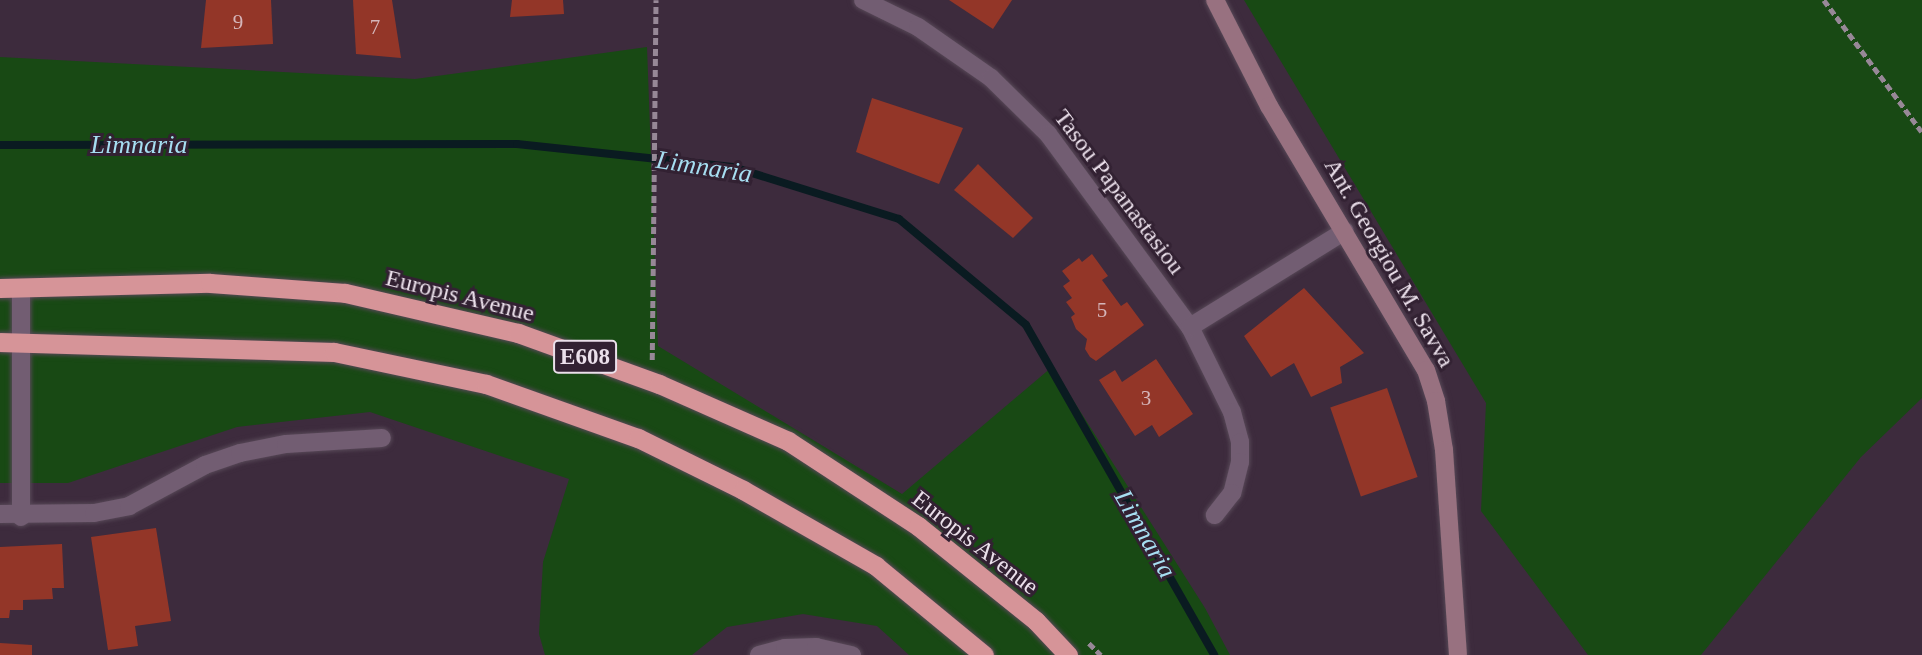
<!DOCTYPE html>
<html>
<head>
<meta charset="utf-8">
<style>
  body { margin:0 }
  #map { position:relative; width:1922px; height:655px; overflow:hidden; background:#3d2b3d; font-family:"Times New Roman",serif }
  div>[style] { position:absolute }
  .green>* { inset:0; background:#184914 }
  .stream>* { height:8px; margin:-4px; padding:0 4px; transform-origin:4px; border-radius:4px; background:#0a1b21 }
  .building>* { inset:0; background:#933628; transform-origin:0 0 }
  .path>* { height:4.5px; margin-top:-2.25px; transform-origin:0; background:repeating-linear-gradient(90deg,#978897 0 7px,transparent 0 10.5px) }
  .roads { filter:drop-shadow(0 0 2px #574857) drop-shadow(0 0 2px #574857) }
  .minor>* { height:18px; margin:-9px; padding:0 9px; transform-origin:9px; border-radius:9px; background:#725d72 }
  .secondary>* { height:18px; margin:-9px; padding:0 9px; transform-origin:9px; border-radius:9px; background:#987180 }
  .trunk>* { height:19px; margin:-9.5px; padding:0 9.5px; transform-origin:9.5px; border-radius:9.5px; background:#d69498 }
  span { translate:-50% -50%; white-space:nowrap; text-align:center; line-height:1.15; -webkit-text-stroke:6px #322132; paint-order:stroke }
  .number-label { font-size:21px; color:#d5b6ba }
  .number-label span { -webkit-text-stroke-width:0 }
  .shield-label span { padding:2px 5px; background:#322132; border:2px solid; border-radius:5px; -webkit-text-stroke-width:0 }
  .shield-label { font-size:23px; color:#ebe0eb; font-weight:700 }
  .street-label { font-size:24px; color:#ebe0eb }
  .water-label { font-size:26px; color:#a6def1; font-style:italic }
</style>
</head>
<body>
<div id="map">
  <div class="green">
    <i style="clip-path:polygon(1244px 0,1922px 0,1922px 398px,1861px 457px,1701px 655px,1588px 655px,1481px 511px,1486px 403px)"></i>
    <i style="clip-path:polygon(647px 47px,658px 346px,902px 494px,1052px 367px,1205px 608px,1230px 655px,909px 655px,877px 626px,803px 614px,727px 627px,692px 655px,545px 655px,539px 634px,543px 562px,569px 479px,370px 412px,237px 427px,68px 483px,0 483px,0 57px,415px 79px)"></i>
  </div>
  <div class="stream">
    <i style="left:0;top:145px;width:517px;rotate:-0.11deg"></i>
    <i style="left:517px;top:144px;width:217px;rotate:6.1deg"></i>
    <i style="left:733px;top:167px;width:174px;rotate:17.4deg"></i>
    <i style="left:899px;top:219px;width:165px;rotate:39.8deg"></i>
    <i style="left:1026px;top:325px;width:380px;rotate:60.3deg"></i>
  </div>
  <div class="building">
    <i style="clip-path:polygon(206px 0,271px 0,273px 44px,201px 48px)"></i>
    <i style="clip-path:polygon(353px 0,392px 0,401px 58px,356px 54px)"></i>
    <i style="clip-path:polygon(512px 0,563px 0,564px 14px,510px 17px)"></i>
    <i style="clip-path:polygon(949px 0,1012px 0,993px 29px)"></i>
    <i style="clip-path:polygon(872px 98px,963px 128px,939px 184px,856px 152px)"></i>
    <i style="clip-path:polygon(978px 164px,1033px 218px,1013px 238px,954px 190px)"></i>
    <i style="clip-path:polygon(1092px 254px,1108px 276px,1102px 280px,1121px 306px,1127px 302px,1144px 325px,1096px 361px,1090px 357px,1085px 349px,1087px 339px,1076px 329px,1071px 317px,1075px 314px,1066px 302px,1072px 298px,1063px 286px,1070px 281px,1062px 271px,1079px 258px,1082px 262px)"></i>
    <i style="clip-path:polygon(1304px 288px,1364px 353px,1340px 367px,1342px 383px,1311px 397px,1294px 363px,1271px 377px,1244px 336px)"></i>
    <i style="clip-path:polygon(1156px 359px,1193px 414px,1159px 437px,1152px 425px,1135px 436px,1099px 380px,1115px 370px,1122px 382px)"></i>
    <i style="left:1387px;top:388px;width:94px;height:60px;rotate:71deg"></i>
    <i style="clip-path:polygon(156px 528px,171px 621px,135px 626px,138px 646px,108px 650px,91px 537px)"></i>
    <i style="clip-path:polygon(62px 544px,64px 588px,52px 588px,53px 599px,23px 600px,23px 610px,10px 610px,9px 618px,0 618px,0 547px)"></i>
    <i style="clip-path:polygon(0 643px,32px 645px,32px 655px,0 655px)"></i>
  </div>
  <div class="path">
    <i style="left:1824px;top:0;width:164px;rotate:53.4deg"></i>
    <i style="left:652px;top:360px;width:360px;rotate:-89.4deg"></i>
    <i style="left:1089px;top:643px;width:17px;rotate:45deg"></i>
  </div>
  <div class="roads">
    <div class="minor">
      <i style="left:863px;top:0;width:61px;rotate:26.1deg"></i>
      <i style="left:918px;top:27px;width:89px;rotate:34.9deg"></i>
      <i style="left:991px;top:78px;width:80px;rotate:44.5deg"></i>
      <i style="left:1048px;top:134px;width:240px;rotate:53.7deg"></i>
      <i style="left:1190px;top:327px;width:95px;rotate:63.7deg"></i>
      <i style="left:1232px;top:412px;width:31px;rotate:75deg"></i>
      <i style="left:1240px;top:442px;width:20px;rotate:90deg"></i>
      <i style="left:1240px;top:462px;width:32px;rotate:104deg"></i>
      <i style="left:1232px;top:493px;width:28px;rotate:128deg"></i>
      <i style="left:1190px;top:327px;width:182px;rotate:-31.8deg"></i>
      <i style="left:0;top:514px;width:94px;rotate:-0.6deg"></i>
      <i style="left:94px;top:513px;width:36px;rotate:-11deg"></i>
      <i style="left:129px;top:506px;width:86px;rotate:-28.3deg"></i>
      <i style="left:205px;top:465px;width:37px;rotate:-19deg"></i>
      <i style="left:240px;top:453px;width:47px;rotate:-11.1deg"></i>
      <i style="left:286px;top:444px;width:96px;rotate:-3.6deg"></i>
      <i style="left:21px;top:517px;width:229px;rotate:-90deg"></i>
      <i style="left:759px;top:655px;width:27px;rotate:-15deg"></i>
      <i style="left:785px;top:648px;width:31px;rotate:-2deg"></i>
      <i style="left:816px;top:647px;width:37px;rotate:13deg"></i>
    </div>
    <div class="secondary">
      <i style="left:1215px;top:0;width:119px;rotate:63deg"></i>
      <i style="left:1269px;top:106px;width:307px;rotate:59.3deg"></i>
      <i style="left:1426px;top:370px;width:33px;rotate:72deg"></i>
      <i style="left:1436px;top:401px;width:50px;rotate:80.7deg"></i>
      <i style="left:1444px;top:450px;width:205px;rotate:86.1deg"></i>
    </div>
    <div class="trunk">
      <i style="left:0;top:288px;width:210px;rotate:-1.4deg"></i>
      <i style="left:210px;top:283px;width:135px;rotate:4.2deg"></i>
      <i style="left:345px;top:293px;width:178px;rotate:13deg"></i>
      <i style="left:518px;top:333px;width:150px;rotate:19.9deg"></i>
      <i style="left:659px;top:384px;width:141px;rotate:23.8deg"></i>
      <i style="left:788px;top:441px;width:155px;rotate:33.2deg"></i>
      <i style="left:918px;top:526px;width:151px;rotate:38.8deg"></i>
      <i style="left:1036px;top:621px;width:47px;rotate:46.7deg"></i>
      <i style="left:0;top:342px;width:334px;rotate:1.7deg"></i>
      <i style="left:334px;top:352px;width:155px;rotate:11.9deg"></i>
      <i style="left:486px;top:384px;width:161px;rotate:19.6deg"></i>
      <i style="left:638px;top:438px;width:117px;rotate:26.3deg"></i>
      <i style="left:743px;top:490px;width:153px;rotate:29.7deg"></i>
      <i style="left:876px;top:566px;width:140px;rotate:39.5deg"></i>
    </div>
  </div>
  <div class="number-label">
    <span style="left:238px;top:22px">9</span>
    <span style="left:375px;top:27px">7</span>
    <span style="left:1102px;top:310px">5</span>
    <span style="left:1146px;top:398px">3</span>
  </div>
  <div class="shield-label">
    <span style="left:585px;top:357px">E608</span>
  </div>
  <div class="street-label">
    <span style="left:1119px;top:192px;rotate:53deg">Tasou Papanastasiou</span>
    <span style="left:1389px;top:263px;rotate:60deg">Ant. Georgiou M. Savva</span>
    <span style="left:460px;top:296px;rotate:14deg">Europis Avenue</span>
    <span style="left:975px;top:543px;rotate:38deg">Europis Avenue</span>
  </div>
  <div class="water-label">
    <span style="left:139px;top:145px">Limnaria</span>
    <span style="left:704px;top:167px;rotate:9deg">Limnaria</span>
    <span style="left:1145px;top:534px;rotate:60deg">Limnaria</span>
  </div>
</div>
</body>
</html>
